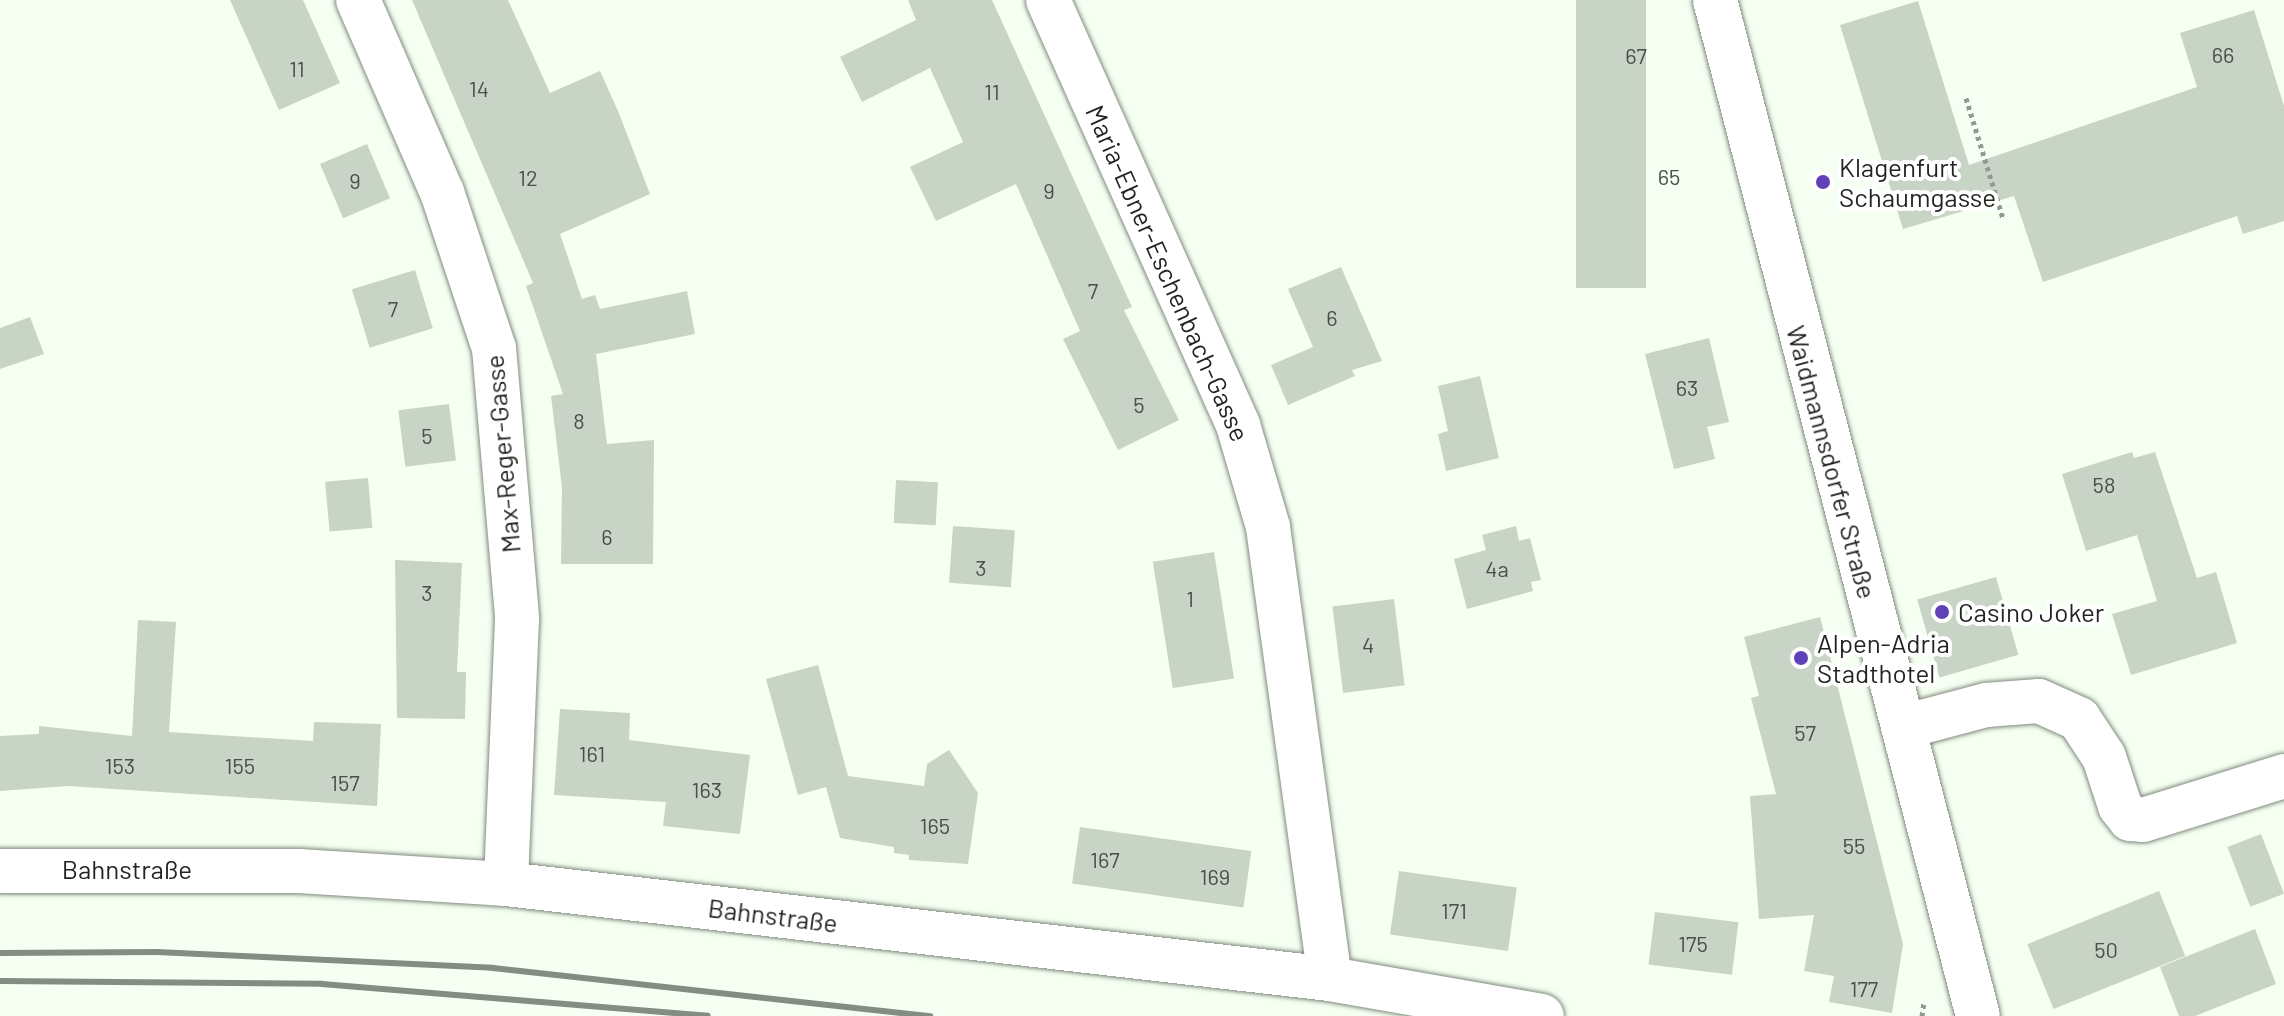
<!DOCTYPE html>
<html>
<head>
<meta charset="utf-8">
<style>
  body { margin:0 }
  #map { position:relative; width:2284px; height:1016px; overflow:hidden; background:#f5fff2; font-family:Barlow,sans-serif }
  div>[style] { position:absolute }
  .building>* { inset:0; background:#c8d4c5; transform-origin:0 0 }
  .path>* { height:5px; margin-top:-2.5px; transform-origin:0; background:repeating-linear-gradient(90deg,#929a90 0 4px,transparent 0 8px) }
  .roads { filter:drop-shadow(0 0 2px #808c7e) drop-shadow(0 0 2px #808c7e) }
  .minor>* { height:44px; margin:-22px; padding:0 22px; transform-origin:22px; border-radius:22px; background:#fff }
  .tertiary>* { height:44px; margin:-22px; padding:0 22px; transform-origin:22px; border-radius:22px; background:#fff }
  .rail>* { height:6px; margin:-3px; padding:0 3px; transform-origin:3px; border-radius:3px; background:#858c83 }
  .dots>* { width:22px; height:22px; translate:-50% -50%; box-sizing:border-box; border:4px solid #fff; border-radius:50% }
  span { translate:-50% -50%; white-space:nowrap; text-align:center; line-height:1.15; -webkit-text-stroke:8px #fff; paint-order:stroke }
  .number-label { font-size:22px; color:#495048 }
  .number-label span { -webkit-text-stroke-width:0 }
  .poi-label { font-size:26px; color:#1f241e }
  .left { translate:0 -50%; text-align:left }
  .street-label { font-size:26px; color:#1f241e }
</style>
</head>
<body>
<div id="map">
  <div class="building">
    <i style="clip-path:polygon(230px 0,303px 0,340px 83px,279px 110px)"></i>
    <i style="clip-path:polygon(412px 0,508px 0,550px 93px,600px 71px,618px 111px,650px 194px,560px 234px,582px 299px,595px 295px,600px 309px,687px 291px,695px 334px,596px 354px,607px 444px,654px 440px,653px 564px,561px 564px,562px 488px,551px 396px,563px 394px,526px 286px,533px 283px)"></i>
    <i style="clip-path:polygon(908px 0,992px 0,1132px 307px,1124px 310px,1179px 420px,1118px 450px,1063px 339px,1080px 331px,1016px 184px,936px 221px,910px 167px,963px 142px,930px 68px,862px 102px,840px 57px,916px 20px)"></i>
    <i style="left:1576px;top:0;width:70px;height:288px"></i>
    <i style="clip-path:polygon(1918px 1px,1969px 165px,2197px 87px,2180px 33px,2254px 10px,2284px 106px,2284px 221px,2243px 234px,2237px 216px,2043px 282px,2014px 196px,1903px 229px,1840px 25px)"></i>
    <i style="left:367px;top:144px;width:59px;height:51px;rotate:67deg"></i>
    <i style="clip-path:polygon(1341px 267px,1382px 361px,1352px 370px,1355px 376px,1288px 405px,1271px 365px,1313px 347px,1288px 289px)"></i>
    <i style="left:415px;top:270px;width:61px;height:66px;rotate:73deg"></i>
    <i style="clip-path:polygon(30px 317px,44px 354px,0 369px,0 328px)"></i>
    <i style="clip-path:polygon(1709px 338px,1729px 422px,1707px 427px,1715px 459px,1674px 469px,1645px 354px)"></i>
    <i style="clip-path:polygon(1480px 376px,1499px 458px,1446px 471px,1438px 434px,1448px 431px,1438px 386px)"></i>
    <i style="left:449px;top:404px;width:57px;height:51px;rotate:83deg"></i>
    <i style="clip-path:polygon(2132px 452px,2134px 458px,2155px 452px,2197px 578px,2216px 572px,2237px 643px,2131px 675px,2112px 614px,2157px 601px,2137px 535px,2086px 551px,2062px 474px)"></i>
    <i style="left:368px;top:478px;width:50px;height:43px;rotate:85deg"></i>
    <i style="left:896px;top:480px;width:42px;height:43px;rotate:3deg"></i>
    <i style="left:953px;top:526px;width:62px;height:57px;rotate:4deg"></i>
    <i style="clip-path:polygon(1516px 526px,1519px 541px,1530px 538px,1541px 580px,1531px 582px,1533px 591px,1467px 609px,1454px 559px,1486px 550px,1482px 535px)"></i>
    <i style="left:1214px;top:552px;width:128px;height:62px;rotate:81deg"></i>
    <i style="clip-path:polygon(395px 560px,462px 563px,457px 672px,466px 672px,465px 719px,397px 718px)"></i>
    <i style="left:1996px;top:577px;width:81px;height:82px;rotate:74deg"></i>
    <i style="left:1394px;top:599px;width:87px;height:62px;rotate:83deg"></i>
    <i style="clip-path:polygon(1820px 617px,1903px 944px,1892px 1013px,1829px 1002px,1834px 976px,1804px 971px,1814px 915px,1759px 919px,1750px 796px,1776px 794px,1751px 698px,1759px 696px,1744px 637px)"></i>
    <i style="clip-path:polygon(138px 620px,176px 622px,169px 732px,313px 741px,314px 722px,381px 724px,377px 806px,68px 786px,0 791px,0 736px,39px 734px,39px 726px,132px 736px)"></i>
    <i style="clip-path:polygon(818px 665px,848px 776px,924px 786px,927px 764px,949px 750px,978px 793px,968px 864px,909px 860px,909px 855px,894px 853px,894px 847px,840px 838px,826px 787px,798px 795px,766px 679px)"></i>
    <i style="clip-path:polygon(560px 709px,630px 713px,629px 740px,750px 755px,740px 834px,663px 826px,666px 802px,554px 795px)"></i>
    <i style="left:1080px;top:827px;width:173px;height:57px;rotate:8deg"></i>
    <i style="left:2261px;top:834px;width:64px;height:36px;rotate:69deg"></i>
    <i style="left:1399px;top:871px;width:119px;height:64px;rotate:8deg"></i>
    <i style="left:2159px;top:891px;width:70px;height:142px;rotate:68deg"></i>
    <i style="left:1655px;top:912px;width:84px;height:53px;rotate:7deg"></i>
    <i style="clip-path:polygon(2255px 929px,2276px 984px,2195px 1016px,2179px 1016px,2160px 967px)"></i>
  </div>
  <div class="path">
    <i style="left:1966px;top:98px;width:126px;rotate:72.9deg"></i>
    <i style="left:1922px;top:1016px;width:14px;rotate:-82deg"></i>
  </div>
  <div class="roads">
    <div class="minor">
      <i style="left:358px;top:0;width:210px;rotate:66.4deg"></i>
      <i style="left:442px;top:192px;width:164px;rotate:71.6deg"></i>
      <i style="left:494px;top:348px;width:272px;rotate:85.1deg"></i>
      <i style="left:517px;top:619px;width:265px;rotate:92.4deg"></i>
      <i style="left:1048px;top:0;width:466px;rotate:65.9deg"></i>
      <i style="left:1238px;top:425px;width:106px;rotate:73.6deg"></i>
      <i style="left:1268px;top:527px;width:456px;rotate:82.2deg"></i>
      <i style="left:1903px;top:727px;width:86px;rotate:-14.8deg"></i>
      <i style="left:1986px;top:705px;width:53px;rotate:-4.3deg"></i>
      <i style="left:2039px;top:701px;width:44px;rotate:24.2deg"></i>
      <i style="left:2079px;top:719px;width:45px;rotate:56.7deg"></i>
      <i style="left:2104px;top:757px;width:52px;rotate:71.9deg"></i>
      <i style="left:2120px;top:806px;width:16px;rotate:52deg"></i>
      <i style="left:2130px;top:819px;width:13px;rotate:4deg"></i>
      <i style="left:2143px;top:820px;width:148px;rotate:-17.3deg"></i>
      <i style="left:0;top:871px;width:299px"></i>
      <i style="left:299px;top:871px;width:207px;rotate:3.6deg"></i>
      <i style="left:506px;top:884px;width:829px;rotate:6.58deg"></i>
      <i style="left:1330px;top:979px;width:215px;rotate:9.9deg"></i>
    </div>
    <div class="tertiary">
      <i style="left:1715px;top:0;width:1049px;rotate:75.49deg"></i>
    </div>
  </div>
  <div class="rail">
    <i style="left:0;top:953px;width:157px;rotate:-0.4deg"></i>
    <i style="left:157px;top:952px;width:336px;rotate:2.7deg"></i>
    <i style="left:493px;top:968px;width:440px;rotate:6.3deg"></i>
    <i style="left:0;top:981px;width:322px;rotate:0.5deg"></i>
    <i style="left:322px;top:984px;width:387px;rotate:4.7deg"></i>
  </div>
  <div class="dots">
    <i style="left:1823px;top:182px;background:#5f41b9"></i>
    <i style="left:1942px;top:612px;background:#5f41b9"></i>
    <i style="left:1801px;top:658px;background:#5f41b9"></i>
  </div>
  <div class="number-label">
    <span style="left:2223px;top:55px">66</span>
    <span style="left:1636px;top:56px">67</span>
    <span style="left:297px;top:69px">11</span>
    <span style="left:479px;top:89px">14</span>
    <span style="left:992px;top:92px">11</span>
    <span style="left:1669px;top:177px">65</span>
    <span style="left:528px;top:178px">12</span>
    <span style="left:355px;top:181px">9</span>
    <span style="left:1049px;top:191px">9</span>
    <span style="left:1093px;top:291px">7</span>
    <span style="left:393px;top:309px">7</span>
    <span style="left:1332px;top:318px">6</span>
    <span style="left:1687px;top:388px">63</span>
    <span style="left:1139px;top:405px">5</span>
    <span style="left:579px;top:421px">8</span>
    <span style="left:427px;top:436px">5</span>
    <span style="left:2104px;top:485px">58</span>
    <span style="left:607px;top:537px">6</span>
    <span style="left:981px;top:568px">3</span>
    <span style="left:1497px;top:569px">4a</span>
    <span style="left:427px;top:593px">3</span>
    <span style="left:1190px;top:599px">1</span>
    <span style="left:1368px;top:645px">4</span>
    <span style="left:1805px;top:733px">57</span>
    <span style="left:592px;top:754px">161</span>
    <span style="left:120px;top:766px">153</span>
    <span style="left:240px;top:766px">155</span>
    <span style="left:345px;top:783px">157</span>
    <span style="left:707px;top:790px">163</span>
    <span style="left:935px;top:826px">165</span>
    <span style="left:1854px;top:846px">55</span>
    <span style="left:1105px;top:860px">167</span>
    <span style="left:1215px;top:877px">169</span>
    <span style="left:1454px;top:911px">171</span>
    <span style="left:1693px;top:944px">175</span>
    <span style="left:2106px;top:950px">50</span>
    <span style="left:1864px;top:989px">177</span>
  </div>
  <div class="poi-label">
    <span class="left" style="left:1839px;top:182px">Klagenfurt<br>Schaumgasse</span>
    <span class="left" style="left:1958px;top:612px">Casino Joker</span>
    <span class="left" style="left:1817px;top:658px">Alpen-Adria<br>Stadthotel</span>
  </div>
  <div class="street-label">
    <span style="left:1168px;top:273px;rotate:66deg">Maria-Ebner-Eschenbach-Gasse</span>
    <span style="left:502px;top:454px;rotate:-95deg">Max-Reger-Gasse</span>
    <span style="left:1832px;top:462px;rotate:75deg">Waidmannsdorfer Straße</span>
    <span style="left:127px;top:869px">Bahnstraße</span>
    <span style="left:773px;top:915px;rotate:7deg">Bahnstraße</span>
  </div>
</div>
</body>
</html>
